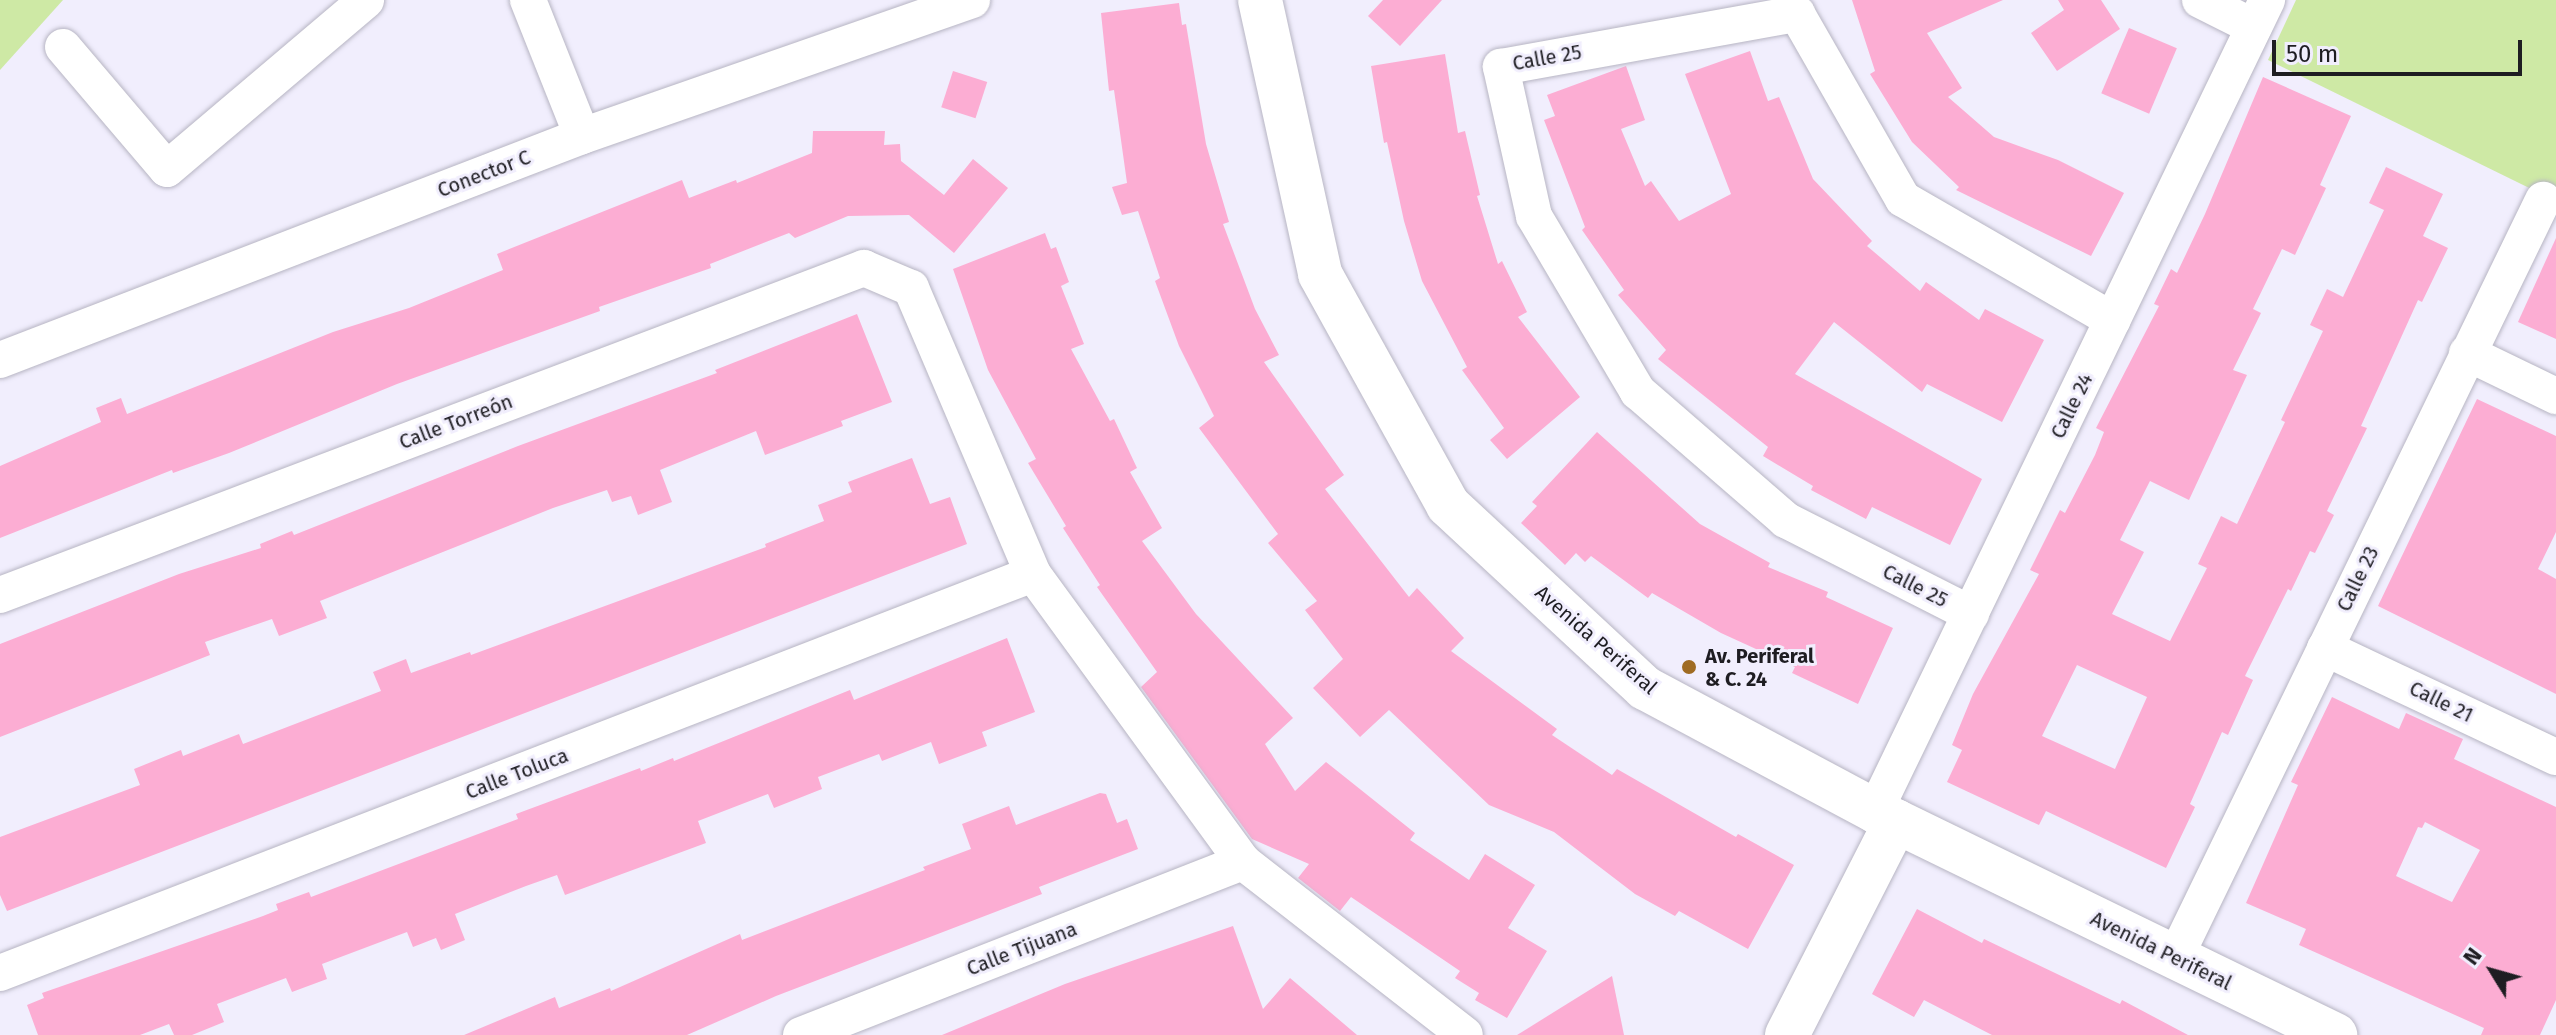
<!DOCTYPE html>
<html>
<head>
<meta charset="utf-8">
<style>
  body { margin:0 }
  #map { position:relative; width:2556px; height:1035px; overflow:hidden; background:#f1eefd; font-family:"Fira Sans",sans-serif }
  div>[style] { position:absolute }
  .green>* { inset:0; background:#cee9a5 }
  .building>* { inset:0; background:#fcadd3; transform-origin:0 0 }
  .roads { filter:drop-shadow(0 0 2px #b7b5c3) drop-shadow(0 0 2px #b7b5c3) }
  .street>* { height:36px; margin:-18px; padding:0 18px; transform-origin:18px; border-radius:18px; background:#fff }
  .secondary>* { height:44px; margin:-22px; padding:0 22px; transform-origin:22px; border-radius:22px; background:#fff }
  .dots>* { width:22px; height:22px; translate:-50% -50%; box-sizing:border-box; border:4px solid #f1eefd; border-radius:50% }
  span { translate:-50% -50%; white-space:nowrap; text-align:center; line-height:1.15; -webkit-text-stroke:6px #f1eefd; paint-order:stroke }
  .street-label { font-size:20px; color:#1e1d22 }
  .poi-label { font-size:20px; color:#1e1d22; font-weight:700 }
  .left { translate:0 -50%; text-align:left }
  .north { position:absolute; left:2452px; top:931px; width:80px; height:80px; -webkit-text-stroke:6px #f1eefd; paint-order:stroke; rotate:307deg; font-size:22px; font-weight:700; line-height:32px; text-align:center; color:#1e1d22 }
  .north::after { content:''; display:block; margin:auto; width:28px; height:36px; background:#1e1d22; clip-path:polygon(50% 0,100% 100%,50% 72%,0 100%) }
  .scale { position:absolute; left:2272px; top:40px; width:250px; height:36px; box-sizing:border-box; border:4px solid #1e1d22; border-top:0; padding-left:10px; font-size:24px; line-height:28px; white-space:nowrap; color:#1e1d22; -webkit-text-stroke:6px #f1eefd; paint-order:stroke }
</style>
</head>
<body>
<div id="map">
  <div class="green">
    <i style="clip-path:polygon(0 0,63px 0,0 70px)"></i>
    <i style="clip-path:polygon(2296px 0,2556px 0,2556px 201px,2268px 60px)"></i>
  </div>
  <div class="building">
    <i style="clip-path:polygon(1383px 0,1442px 0,1400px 46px,1368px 16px)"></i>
    <i style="clip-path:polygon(1852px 0,2003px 0,1927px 33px,1962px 88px,1948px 97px,1994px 137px,2058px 160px,2124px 193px,2091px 256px,1956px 190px,1959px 187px,1912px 142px,1870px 74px,1875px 71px)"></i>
    <i style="clip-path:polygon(2058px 0,2101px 0,2120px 29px,2057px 71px,2031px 33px,2064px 10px)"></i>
    <i style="clip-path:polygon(1179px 3px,1182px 25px,1186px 24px,1206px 144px,1229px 222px,1223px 224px,1255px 309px,1279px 355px,1264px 362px,1344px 475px,1325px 489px,1409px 597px,1417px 588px,1464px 638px,1451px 651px,1557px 729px,1552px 735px,1612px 775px,1617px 769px,1736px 837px,1738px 834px,1794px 865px,1748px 949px,1679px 911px,1675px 916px,1635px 894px,1554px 832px,1489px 805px,1389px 710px,1360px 737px,1313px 688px,1343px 659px,1305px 610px,1317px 601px,1268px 543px,1278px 534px,1199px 428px,1214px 416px,1179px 346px,1155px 281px,1160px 278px,1138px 211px,1122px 215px,1112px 187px,1127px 183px,1114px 90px,1109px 91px,1101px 13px)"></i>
    <i style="left:2129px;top:28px;width:52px;height:71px;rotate:23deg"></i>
    <i style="clip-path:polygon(1750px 51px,1768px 101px,1779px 97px,1813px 179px,1872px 241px,1867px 246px,1920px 291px,1926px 282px,1979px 320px,1985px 309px,2044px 340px,2002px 422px,1927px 384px,1922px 392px,1834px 322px,1795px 374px,1982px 479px,1950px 545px,1872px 507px,1866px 519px,1811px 490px,1813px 486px,1763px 456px,1768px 447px,1658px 359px,1666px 350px,1618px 295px,1624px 290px,1582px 230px,1585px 227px,1544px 120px,1555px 116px,1547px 95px,1626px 66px,1645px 120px,1621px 129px,1645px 186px,1651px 181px,1679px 221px,1731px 194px,1685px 74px)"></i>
    <i style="clip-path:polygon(1445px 54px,1458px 133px,1465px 131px,1480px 195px,1477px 196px,1498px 264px,1502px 261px,1527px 312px,1518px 317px,1580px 397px,1507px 459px,1490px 440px,1504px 428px,1462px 370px,1467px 367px,1422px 281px,1404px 221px,1387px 142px,1384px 143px,1371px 66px)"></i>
    <i style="left:953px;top:71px;width:36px;height:38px;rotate:18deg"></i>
    <i style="clip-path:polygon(evenodd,2263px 77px,2351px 116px,2320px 185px,2326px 188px,2295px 255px,2282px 249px,2253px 309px,2261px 313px,2233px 370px,2247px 375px,2189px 500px,2150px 481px,2120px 540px,2144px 552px,2112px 614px,2170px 641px,2207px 568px,2198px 564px,2221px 516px,2237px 524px,2285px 422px,2281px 420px,2323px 331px,2310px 325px,2327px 289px,2343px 297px,2384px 210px,2369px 203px,2386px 167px,2443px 194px,2423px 236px,2448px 248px,2422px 302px,2418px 300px,2361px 426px,2367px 428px,2327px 511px,2334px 515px,2315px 553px,2310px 551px,2291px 591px,2288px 589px,2245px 676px,2253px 680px,2228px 735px,2222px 732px,2190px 804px,2195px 807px,2166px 868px,2046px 811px,2039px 825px,1947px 782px,1962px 750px,1952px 745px,1973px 694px,2039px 574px,2030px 570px,2060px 510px,2065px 513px,2095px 455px,2104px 432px,2096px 428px,2159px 306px,2154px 304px,2171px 269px,2177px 273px,2205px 214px,2263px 77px,2077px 665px,2147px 697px,2115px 769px,2042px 736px,2077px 665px)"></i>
    <i style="clip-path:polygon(813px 131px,885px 131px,884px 145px,900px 144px,901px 161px,944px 195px,973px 159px,1008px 188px,954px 253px,909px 215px,848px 216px,795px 238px,789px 233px,710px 264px,711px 268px,599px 307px,600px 311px,397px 384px,229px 453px,173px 473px,172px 470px,0 538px,0 466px,101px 422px,96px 408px,121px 398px,127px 414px,333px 332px,409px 308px,503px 270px,497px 254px,682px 180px,689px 198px,736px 180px,737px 183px,812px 153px)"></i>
    <i style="clip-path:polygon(1045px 233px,1051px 249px,1056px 247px,1069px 282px,1061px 286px,1084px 344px,1071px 349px,1110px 421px,1114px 419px,1137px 468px,1130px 472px,1162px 528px,1142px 541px,1196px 614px,1293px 718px,1265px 744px,1295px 791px,1326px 762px,1415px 833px,1410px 840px,1469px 880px,1485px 854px,1535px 885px,1508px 928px,1547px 951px,1507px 1018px,1475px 1000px,1479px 993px,1455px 978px,1460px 971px,1351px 897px,1340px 911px,1298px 878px,1309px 864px,1252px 839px,1141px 687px,1157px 672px,1097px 587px,1100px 585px,1063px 528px,1066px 526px,1028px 463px,1036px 459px,988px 370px,953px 269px)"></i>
    <i style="clip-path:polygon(2556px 238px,2556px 339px,2518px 322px)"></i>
    <i style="clip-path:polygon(857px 314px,892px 402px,841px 421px,843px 426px,765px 455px,756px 431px,660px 470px,672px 502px,638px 515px,631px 496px,612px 502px,607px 490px,553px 508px,320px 601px,327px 618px,279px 636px,272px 619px,205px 642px,210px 655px,0 737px,0 644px,179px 574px,261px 548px,260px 544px,292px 531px,294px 535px,518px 446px,717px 373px,715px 370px)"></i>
    <i style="clip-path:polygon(2477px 399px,2556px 436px,2556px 532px,2538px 569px,2556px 579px,2556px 694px,2378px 606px)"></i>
    <i style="clip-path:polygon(1597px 432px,1700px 524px,1770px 563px,1768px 567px,1828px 592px,1826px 597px,1893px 628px,1858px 704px,1792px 673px,1795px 667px,1721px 633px,1652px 593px,1648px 598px,1591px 556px,1585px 562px,1576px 553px,1565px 565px,1521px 523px,1537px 506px,1532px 502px)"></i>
    <i style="clip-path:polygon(912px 458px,930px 504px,950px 497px,967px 544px,7px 911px,0 895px,0 837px,140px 785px,134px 769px,181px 750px,183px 756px,239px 734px,243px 744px,381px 691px,373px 672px,406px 659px,411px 673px,470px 652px,471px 655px,766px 547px,765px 544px,824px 521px,818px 505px,852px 492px,848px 482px)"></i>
    <i style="clip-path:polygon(1007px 638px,1035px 712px,982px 732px,987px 746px,939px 764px,931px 742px,882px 761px,879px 754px,818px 777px,822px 789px,774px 808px,768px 794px,698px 821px,706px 843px,565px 895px,557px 875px,526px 886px,455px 914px,465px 940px,441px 950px,436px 938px,413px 947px,407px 932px,322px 964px,327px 979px,292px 992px,286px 978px,217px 1004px,224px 1022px,192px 1035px,174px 1035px,169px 1024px,140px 1035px,38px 1035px,27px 1005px,44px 998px,42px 993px,263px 916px,278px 910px,276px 904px,309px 892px,311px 897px,518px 819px,516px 814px,640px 768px,641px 771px,673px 758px,674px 761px,850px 690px,854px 700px)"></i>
    <i style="clip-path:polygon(evenodd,2332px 697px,2399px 729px,2406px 713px,2463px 739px,2454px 759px,2556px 807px,2556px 1000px,2540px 1035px,2481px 1035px,2484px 1028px,2299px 945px,2306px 929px,2246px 903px,2298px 785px,2291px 782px,2332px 697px,2425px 822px,2480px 850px,2452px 902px,2396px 876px,2418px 827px,2422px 828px,2425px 822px)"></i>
    <i style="clip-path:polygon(1100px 793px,1106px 794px,1117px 823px,1127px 819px,1138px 849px,1039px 887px,1042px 894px,776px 996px,687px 1035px,464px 1035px,555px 997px,559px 1008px,610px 988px,611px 991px,740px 934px,742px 940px,925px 870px,923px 867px,971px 849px,962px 824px,1009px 806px,1016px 825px)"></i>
    <i style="clip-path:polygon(1917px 909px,1982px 943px,1984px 939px,2120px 1004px,2122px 1000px,2188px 1035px,1992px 1035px,1924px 1000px,1914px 1017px,1872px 994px)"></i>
    <i style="clip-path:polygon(1233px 926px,1263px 1009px,1290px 978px,1357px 1035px,942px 1035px,1065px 984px)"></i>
    <i style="clip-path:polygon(1612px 976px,1624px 1035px,1517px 1035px)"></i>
  </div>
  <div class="roads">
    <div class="street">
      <i style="left:528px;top:0;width:146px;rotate:68.3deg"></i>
      <i style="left:2200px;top:0;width:60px;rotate:26.6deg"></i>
      <i style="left:63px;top:47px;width:160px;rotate:49.6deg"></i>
      <i style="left:167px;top:169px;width:261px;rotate:-40.3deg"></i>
      <i style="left:2467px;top:353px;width:99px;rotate:25.8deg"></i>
      <i style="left:0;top:360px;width:624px;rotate:-21.05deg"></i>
      <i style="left:582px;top:136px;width:413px;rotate:-19.2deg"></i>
      <i style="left:0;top:595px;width:924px;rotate:-20.73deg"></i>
      <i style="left:864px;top:268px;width:51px;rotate:23.1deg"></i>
      <i style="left:911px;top:288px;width:311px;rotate:66.9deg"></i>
      <i style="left:1033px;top:574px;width:356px;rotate:53.9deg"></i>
      <i style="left:1243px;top:862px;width:281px;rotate:37.9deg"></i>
      <i style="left:1971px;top:614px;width:208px;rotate:-153.1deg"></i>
      <i style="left:1786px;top:520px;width:196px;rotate:-139.1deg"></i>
      <i style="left:1638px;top:392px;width:204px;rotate:-120.6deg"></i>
      <i style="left:1534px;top:216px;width:153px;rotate:-102.5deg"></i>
      <i style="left:1501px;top:67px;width:301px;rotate:-10.2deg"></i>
      <i style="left:1797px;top:14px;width:213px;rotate:60.2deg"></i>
      <i style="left:1903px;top:199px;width:242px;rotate:30deg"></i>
      <i style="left:2325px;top:648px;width:255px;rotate:25.3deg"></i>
      <i style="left:1875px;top:811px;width:901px;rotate:-64.2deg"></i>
      <i style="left:2175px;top:958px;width:843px;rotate:-64.1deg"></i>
      <i style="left:0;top:973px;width:1107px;rotate:-21.12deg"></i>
      <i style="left:801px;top:1035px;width:475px;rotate:-21.4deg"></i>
    </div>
    <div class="secondary">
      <i style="left:1260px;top:0;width:280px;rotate:77.6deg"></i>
      <i style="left:1320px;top:274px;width:264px;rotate:61deg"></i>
      <i style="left:1448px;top:505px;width:269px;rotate:42.9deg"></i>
      <i style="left:1645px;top:688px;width:261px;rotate:28.1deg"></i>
      <i style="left:1875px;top:811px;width:512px;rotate:25.96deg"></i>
      <i style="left:1787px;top:1035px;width:240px;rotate:-63deg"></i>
    </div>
  </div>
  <div class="dots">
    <i style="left:1689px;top:667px;background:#9f6b23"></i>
  </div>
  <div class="street-label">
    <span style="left:1547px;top:58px;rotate:-10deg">Calle 25</span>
    <span style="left:484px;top:174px;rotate:-21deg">Conector C</span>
    <span style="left:2072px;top:406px;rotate:-64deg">Calle 24</span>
    <span style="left:456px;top:422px;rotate:-21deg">Calle Torreón</span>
    <span style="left:2358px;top:579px;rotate:-64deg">Calle 23</span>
    <span style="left:1915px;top:586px;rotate:27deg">Calle 25</span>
    <span style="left:1596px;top:640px;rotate:41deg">Avenida Periferal</span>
    <span style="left:2441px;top:702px;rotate:26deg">Calle 21</span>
    <span style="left:517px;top:774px;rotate:-21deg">Calle Toluca</span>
    <span style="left:1022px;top:949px;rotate:-21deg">Calle Tijuana</span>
    <span style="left:2161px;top:951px;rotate:26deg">Avenida Periferal</span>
  </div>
  <div class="poi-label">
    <span class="left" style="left:1705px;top:668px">Av. Periferal<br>&amp; C. 24</span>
  </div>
  <div class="north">N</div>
  <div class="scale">50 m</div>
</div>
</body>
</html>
